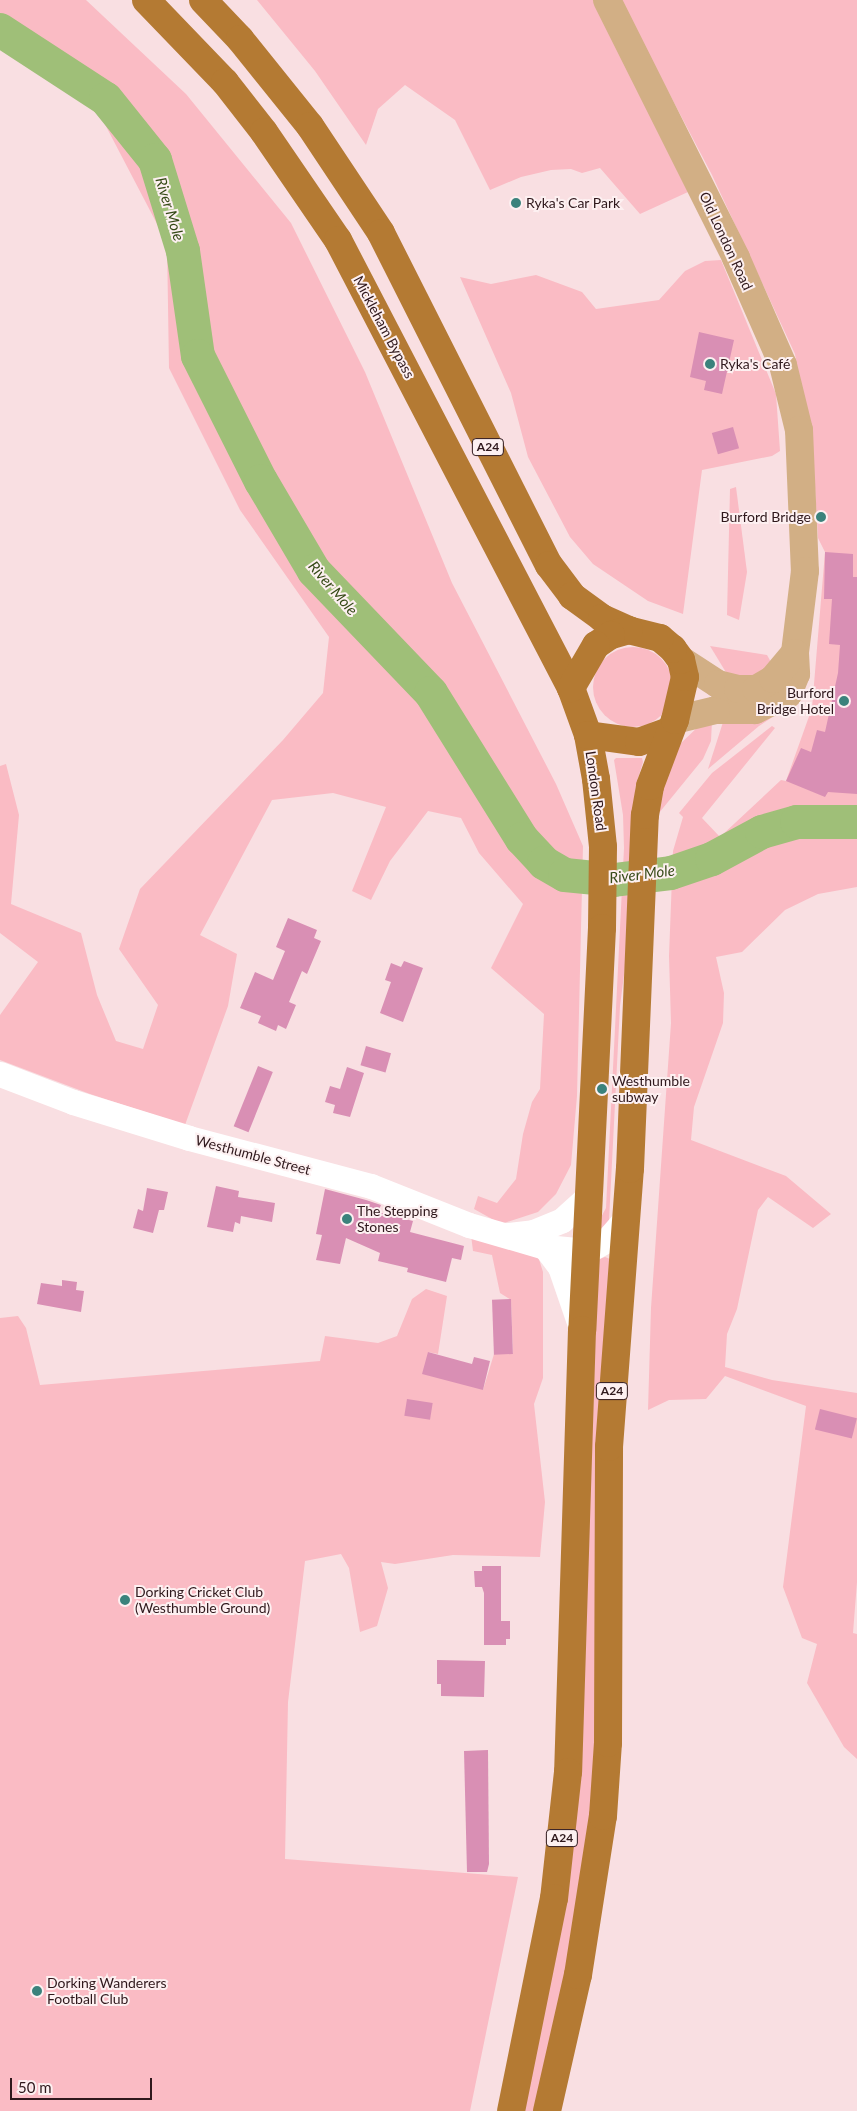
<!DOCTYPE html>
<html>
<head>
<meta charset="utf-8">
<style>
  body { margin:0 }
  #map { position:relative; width:857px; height:2111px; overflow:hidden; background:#f9dfe2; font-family:Lato,sans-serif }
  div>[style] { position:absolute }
  .green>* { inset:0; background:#fabbc4 }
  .round { border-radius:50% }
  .river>* { height:34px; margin:-17px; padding:0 17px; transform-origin:17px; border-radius:17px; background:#9fbf78 }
  .building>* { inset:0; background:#d98fb4; transform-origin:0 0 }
  .minor>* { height:25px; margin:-12.5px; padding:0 12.5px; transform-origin:12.5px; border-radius:12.5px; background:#fff }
  .major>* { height:28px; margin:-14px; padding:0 14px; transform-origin:14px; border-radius:14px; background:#d2af85 }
  .highway>* { height:28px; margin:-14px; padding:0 14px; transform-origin:14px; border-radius:14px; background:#b47a33 }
  .dots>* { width:14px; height:14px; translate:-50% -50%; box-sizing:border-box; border:2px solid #fdf0f1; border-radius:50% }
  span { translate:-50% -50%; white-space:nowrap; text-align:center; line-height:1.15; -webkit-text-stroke:4px #fdf0f1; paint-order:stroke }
  .shield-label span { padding:1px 4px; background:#fdf0f1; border:1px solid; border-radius:4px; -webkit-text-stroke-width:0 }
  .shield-label { font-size:12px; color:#2f181c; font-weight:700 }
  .poi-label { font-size:14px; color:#2f181c }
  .left { translate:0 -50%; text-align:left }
  .right { translate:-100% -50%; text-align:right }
  .street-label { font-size:14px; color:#2f181c }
  .water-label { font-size:15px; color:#354916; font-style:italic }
  .scale { position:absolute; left:10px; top:2078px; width:142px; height:22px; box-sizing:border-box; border:2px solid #2f181c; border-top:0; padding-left:6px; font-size:15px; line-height:18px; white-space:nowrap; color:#2f181c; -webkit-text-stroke:4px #fdf0f1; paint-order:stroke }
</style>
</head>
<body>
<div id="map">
  <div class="green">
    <i style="clip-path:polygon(0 0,86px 0,186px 94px,291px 223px,365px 372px,452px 583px,556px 784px,583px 846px,577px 1096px,571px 1165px,556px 1194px,538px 1212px,501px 1224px,474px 1209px,478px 1196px,497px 1203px,516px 1179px,523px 1134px,532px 1102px,540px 1089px,544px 1014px,491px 968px,523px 904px,479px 853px,461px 818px,428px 811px,390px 861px,371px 900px,352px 891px,386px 807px,333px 793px,272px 800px,200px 935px,237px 954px,228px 1006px,185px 1125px,90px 1094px,0 1060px,0 1015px,38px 962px,0 933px,0 766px,6px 764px,19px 815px,11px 904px,81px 933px,97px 995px,116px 1041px,143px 1049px,158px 1005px,119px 949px,140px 889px,283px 740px,323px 693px,329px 637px,240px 510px,169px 368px,167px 243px,98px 111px,0 47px)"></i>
    <i style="clip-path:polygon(257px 0,594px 0,688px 192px,640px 214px,600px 168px,582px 173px,571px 169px,551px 170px,521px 177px,490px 190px,455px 120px,405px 85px,378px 109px,366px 145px,315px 71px)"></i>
    <i style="clip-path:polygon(620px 0,857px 0,857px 887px,818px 894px,785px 910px,742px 952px,716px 957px,724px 993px,723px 1023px,694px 1107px,691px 1140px,786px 1176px,831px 1214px,813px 1228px,768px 1197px,758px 1210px,737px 1309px,727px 1334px,725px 1367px,772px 1380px,857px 1393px,857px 1582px,853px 1633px,857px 1634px,857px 1759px,844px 1747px,807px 1683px,817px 1644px,802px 1638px,783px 1587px,806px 1406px,725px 1376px,706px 1399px,669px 1400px,648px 1410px,651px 1308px,671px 1023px,669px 956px,673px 851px,683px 817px,679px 813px,712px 773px,772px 726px,775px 728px,702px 818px,720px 837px,781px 780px,786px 781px,812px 708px,825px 552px,818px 538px,814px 471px,795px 354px,712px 175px)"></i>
    <i style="clip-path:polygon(721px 260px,776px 394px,780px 451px,772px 456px,702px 470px,683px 614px,648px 601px,593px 564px,570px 537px,528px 457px,511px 393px,460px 277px,491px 284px,536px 275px,582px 292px,596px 309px,659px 300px,685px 271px,705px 261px)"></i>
    <i style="clip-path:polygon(736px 487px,747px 572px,739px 620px,727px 615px,730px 489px)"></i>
    <i style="clip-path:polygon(710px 646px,767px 655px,772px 664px,747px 681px,730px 679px)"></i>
    <i class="round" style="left:593px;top:647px;width:80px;height:80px"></i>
    <i style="clip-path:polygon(771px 718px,759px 726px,708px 769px,724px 719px)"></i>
    <i style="clip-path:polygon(712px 721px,711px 741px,703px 759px,659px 813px,657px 828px,656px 807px,679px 745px,701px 724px)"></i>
    <i style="clip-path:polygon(616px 758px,642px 758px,643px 762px,636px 785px,633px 814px,628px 944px,620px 1006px,609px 1221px,602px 1235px,599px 1221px,606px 1208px,624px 848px,623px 815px,614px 760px)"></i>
    <i style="clip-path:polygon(471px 1235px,538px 1256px,543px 1272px,543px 1378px,534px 1404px,545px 1502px,540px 1557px,453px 1555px,395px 1564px,381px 1562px,388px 1588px,377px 1626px,360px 1632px,349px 1568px,341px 1554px,305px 1561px,288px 1702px,285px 1859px,518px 1877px,470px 2111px,0 2111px,0 1318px,18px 1316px,26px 1328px,40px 1385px,320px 1361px,325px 1336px,378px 1343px,397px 1336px,412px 1299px,426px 1289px,447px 1296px,438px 1354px,428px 1352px,483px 1390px,494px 1354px,513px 1353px,511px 1300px,500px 1293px,492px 1255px,473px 1251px)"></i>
    <i style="clip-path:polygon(605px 1257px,610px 1259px,597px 1764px,585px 1880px,537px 2111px,519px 2111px,538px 2023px,597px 1260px)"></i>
  </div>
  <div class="river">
    <i style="left:0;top:30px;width:126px;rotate:33.1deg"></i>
    <i style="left:106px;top:99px;width:78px;rotate:51.2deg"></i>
    <i style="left:155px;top:160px;width:95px;rotate:72.9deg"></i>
    <i style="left:183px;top:251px;width:106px;rotate:81.9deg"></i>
    <i style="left:198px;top:356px;width:140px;rotate:63.3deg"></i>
    <i style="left:261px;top:481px;width:104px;rotate:59.5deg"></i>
    <i style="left:314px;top:571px;width:169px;rotate:46.2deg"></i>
    <i style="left:431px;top:693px;width:172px;rotate:58.1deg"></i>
    <i style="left:522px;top:839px;width:33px;rotate:47deg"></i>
    <i style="left:544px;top:863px;width:24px;rotate:30deg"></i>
    <i style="left:565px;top:875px;width:49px;rotate:5.8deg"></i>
    <i style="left:614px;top:880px;width:57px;rotate:-7deg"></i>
    <i style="left:671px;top:873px;width:43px;rotate:-18.9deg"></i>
    <i style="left:712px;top:859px;width:57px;rotate:-28.4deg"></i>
    <i style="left:762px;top:832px;width:36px;rotate:-16deg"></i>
    <i style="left:797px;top:822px;width:60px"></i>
  </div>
  <div class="building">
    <i style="clip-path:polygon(699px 332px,734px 340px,722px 394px,704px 390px,706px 381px,690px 377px)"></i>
    <i style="left:733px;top:427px;width:22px;height:22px;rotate:74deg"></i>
    <i style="clip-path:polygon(825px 552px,853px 554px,853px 577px,857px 577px,857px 794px,828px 792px,825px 797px,786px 781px,801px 748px,811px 752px,817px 730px,825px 732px,838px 673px,840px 645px,829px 644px,832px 599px,824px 599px)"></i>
    <i style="clip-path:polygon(288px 918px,317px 930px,314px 938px,321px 941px,307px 974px,302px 971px,289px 1002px,296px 1005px,286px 1029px,278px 1025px,276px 1031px,258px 1023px,261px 1016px,240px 1008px,255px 972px,273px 980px,285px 951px,276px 947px)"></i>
    <i style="clip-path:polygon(404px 961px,423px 968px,403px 1022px,380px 1013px,391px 982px,385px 980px,391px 963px,401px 967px)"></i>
    <i style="left:366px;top:1046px;width:26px;height:20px;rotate:16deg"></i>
    <i style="left:258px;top:1066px;width:16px;height:65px;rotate:22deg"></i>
    <i style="clip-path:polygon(347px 1067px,364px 1073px,350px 1117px,333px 1113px,335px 1105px,325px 1102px,330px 1086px,340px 1089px)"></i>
    <i style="clip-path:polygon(216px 1186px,239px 1191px,238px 1197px,275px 1203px,272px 1222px,241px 1216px,240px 1224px,235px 1222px,233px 1232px,207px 1227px)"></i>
    <i style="clip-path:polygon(147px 1188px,168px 1192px,164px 1210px,159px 1210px,153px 1233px,133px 1228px,138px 1209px,143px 1211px)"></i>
    <i style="clip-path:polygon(325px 1189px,366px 1200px,381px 1205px,378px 1212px,413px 1221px,410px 1232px,464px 1246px,461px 1260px,452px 1258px,446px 1282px,407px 1272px,408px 1268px,378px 1261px,380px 1253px,346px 1238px,340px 1264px,316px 1260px,322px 1235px,316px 1234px)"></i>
    <i style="clip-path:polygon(62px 1280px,77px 1282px,76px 1290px,84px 1291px,81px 1312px,37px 1304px,41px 1283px,62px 1286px)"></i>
    <i style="left:511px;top:1299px;width:55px;height:19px;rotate:88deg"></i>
    <i style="clip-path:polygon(428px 1352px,472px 1364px,474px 1357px,490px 1361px,483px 1390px,422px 1374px)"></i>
    <i style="left:407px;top:1399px;width:26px;height:17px;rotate:9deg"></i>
    <i style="left:820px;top:1409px;width:38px;height:21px;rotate:14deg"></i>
    <i style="clip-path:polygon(482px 1566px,501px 1566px,501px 1621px,510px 1621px,510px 1639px,506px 1639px,506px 1645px,484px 1645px,484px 1593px,482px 1587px,475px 1587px,474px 1571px,482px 1571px)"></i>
    <i style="clip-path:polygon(437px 1660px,485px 1661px,484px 1697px,441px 1696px,441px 1684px,437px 1684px)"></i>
    <i style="clip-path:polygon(488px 1750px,489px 1864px,487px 1872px,467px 1872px,464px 1751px)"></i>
  </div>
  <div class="minor">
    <i style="left:0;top:1074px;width:78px;rotate:21deg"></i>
    <i style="left:73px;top:1102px;width:121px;rotate:17.2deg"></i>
    <i style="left:189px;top:1138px;width:188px;rotate:14.8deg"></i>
    <i style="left:371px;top:1186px;width:105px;rotate:21.7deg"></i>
    <i style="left:469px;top:1225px;width:79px;rotate:16.1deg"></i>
    <i style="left:545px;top:1247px;width:42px;rotate:5.4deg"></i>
    <i style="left:587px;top:1251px;width:23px;rotate:-29deg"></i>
    <i style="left:607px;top:1240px;width:29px;rotate:-49deg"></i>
    <i style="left:509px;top:1235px;width:24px;rotate:-7deg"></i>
    <i style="left:533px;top:1232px;width:31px;rotate:-22deg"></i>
    <i style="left:562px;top:1220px;width:38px;rotate:-42deg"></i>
    <i style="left:545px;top:1247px;width:25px;rotate:53deg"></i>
    <i style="left:560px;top:1267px;width:65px;rotate:71deg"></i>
  </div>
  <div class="major">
    <i style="left:607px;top:0;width:288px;rotate:63.4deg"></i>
    <i style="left:736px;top:258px;width:117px;rotate:66.3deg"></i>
    <i style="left:783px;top:365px;width:67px;rotate:76.2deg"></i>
    <i style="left:799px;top:430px;width:141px;rotate:87.6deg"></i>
    <i style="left:805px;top:571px;width:83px;rotate:97deg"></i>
    <i style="left:795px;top:653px;width:21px;rotate:87deg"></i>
    <i style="left:796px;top:674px;width:22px;rotate:112deg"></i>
    <i style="left:788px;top:694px;width:37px;rotate:154deg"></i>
    <i style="left:755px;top:710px;width:39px;rotate:180deg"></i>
    <i style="left:716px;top:710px;width:42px;rotate:166.3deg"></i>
    <i style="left:681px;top:660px;width:44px;rotate:33deg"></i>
    <i style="left:718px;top:684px;width:21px;rotate:14deg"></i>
    <i style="left:738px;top:689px;width:18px"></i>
    <i style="left:756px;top:689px;width:20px;rotate:-30deg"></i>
    <i style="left:773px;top:679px;width:34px;rotate:-50deg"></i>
  </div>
  <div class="highway">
    <i style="left:146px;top:0;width:114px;rotate:46.1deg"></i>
    <i style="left:225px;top:82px;width:63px;rotate:52deg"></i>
    <i style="left:264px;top:132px;width:131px;rotate:55.6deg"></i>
    <i style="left:338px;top:240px;width:505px;rotate:62.52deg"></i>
    <i style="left:571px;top:688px;width:50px;rotate:70.1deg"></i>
    <i style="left:588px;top:735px;width:45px;rotate:79.7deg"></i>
    <i style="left:596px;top:779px;width:68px;rotate:84.1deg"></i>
    <i style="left:603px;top:847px;width:81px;rotate:90.7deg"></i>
    <i style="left:602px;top:928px;width:402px;rotate:92.8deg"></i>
    <i style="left:582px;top:1330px;width:442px;rotate:91.8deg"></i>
    <i style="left:568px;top:1772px;width:127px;rotate:96.3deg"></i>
    <i style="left:554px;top:1898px;width:217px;rotate:101.4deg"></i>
    <i style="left:203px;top:0;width:54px;rotate:46.5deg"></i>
    <i style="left:240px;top:39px;width:112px;rotate:51.2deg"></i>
    <i style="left:310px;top:126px;width:128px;rotate:56.4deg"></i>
    <i style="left:381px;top:233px;width:372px;rotate:63.2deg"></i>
    <i style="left:549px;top:565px;width:39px;rotate:53deg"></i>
    <i style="left:572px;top:596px;width:37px;rotate:36deg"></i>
    <i style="left:602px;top:618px;width:30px;rotate:24deg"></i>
    <i style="left:588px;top:735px;width:51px;rotate:7.8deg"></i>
    <i style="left:639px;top:742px;width:33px;rotate:-20deg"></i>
    <i style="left:547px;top:2111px;width:139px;rotate:-77.2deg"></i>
    <i style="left:578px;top:1975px;width:161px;rotate:-81.1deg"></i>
    <i style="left:603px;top:1816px;width:73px;rotate:-86.1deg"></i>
    <i style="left:608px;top:1743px;width:296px;rotate:-89.8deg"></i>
    <i style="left:609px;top:1447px;width:279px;rotate:-85.7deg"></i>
    <i style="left:630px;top:1169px;width:354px;rotate:-87.6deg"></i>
    <i style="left:645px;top:815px;width:29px;rotate:-80deg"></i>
    <i style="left:650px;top:786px;width:71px;rotate:-69.3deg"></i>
    <i style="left:675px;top:720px;width:44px;rotate:-76.9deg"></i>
    <i style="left:685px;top:677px;width:17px;rotate:-103deg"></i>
    <i style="left:681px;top:660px;width:14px;rotate:-126deg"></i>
    <i style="left:673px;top:649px;width:17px;rotate:-140deg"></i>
    <i style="left:660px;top:638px;width:32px;rotate:-166deg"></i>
    <i style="left:629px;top:630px;width:19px;rotate:164deg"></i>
    <i style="left:611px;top:635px;width:18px;rotate:146deg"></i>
    <i style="left:596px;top:645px;width:50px;rotate:120.2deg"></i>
  </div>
  <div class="dots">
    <i style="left:516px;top:203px;background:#3b827c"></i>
    <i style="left:710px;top:364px;background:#3b827c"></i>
    <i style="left:821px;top:517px;background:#3b827c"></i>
    <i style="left:844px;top:701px;background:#3b827c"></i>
    <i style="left:602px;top:1089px;background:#3b827c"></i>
    <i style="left:347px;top:1219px;background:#3b827c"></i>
    <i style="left:125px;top:1600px;background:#3b827c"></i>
    <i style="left:37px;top:1991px;background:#3b827c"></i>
  </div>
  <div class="shield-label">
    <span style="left:488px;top:447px">A24</span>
    <span style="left:612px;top:1391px">A24</span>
    <span style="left:562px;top:1838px">A24</span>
  </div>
  <div class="poi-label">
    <span class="left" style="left:526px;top:203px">Ryka's Car Park</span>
    <span class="left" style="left:720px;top:364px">Ryka's Café</span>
    <span class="right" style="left:811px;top:517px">Burford Bridge</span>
    <span class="right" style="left:834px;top:701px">Burford<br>Bridge Hotel</span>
    <span class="left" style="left:612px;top:1089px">Westhumble<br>subway</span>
    <span class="left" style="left:357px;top:1219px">The Stepping<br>Stones</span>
    <span class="left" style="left:135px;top:1600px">Dorking Cricket Club<br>(Westhumble Ground)</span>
    <span class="left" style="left:47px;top:1991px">Dorking Wanderers<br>Football Club</span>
  </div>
  <div class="street-label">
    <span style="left:726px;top:241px;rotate:65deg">Old London Road</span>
    <span style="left:384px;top:327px;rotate:62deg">Mickleham Bypass</span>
    <span style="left:596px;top:791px;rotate:82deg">London Road</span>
    <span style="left:253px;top:1155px;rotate:15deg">Westhumble Street</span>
  </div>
  <div class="water-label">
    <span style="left:170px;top:209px;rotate:73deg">River Mole</span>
    <span style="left:333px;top:588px;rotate:49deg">River Mole</span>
    <span style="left:642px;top:874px;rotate:-7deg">River Mole</span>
  </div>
  <div class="scale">50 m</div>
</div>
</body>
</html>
